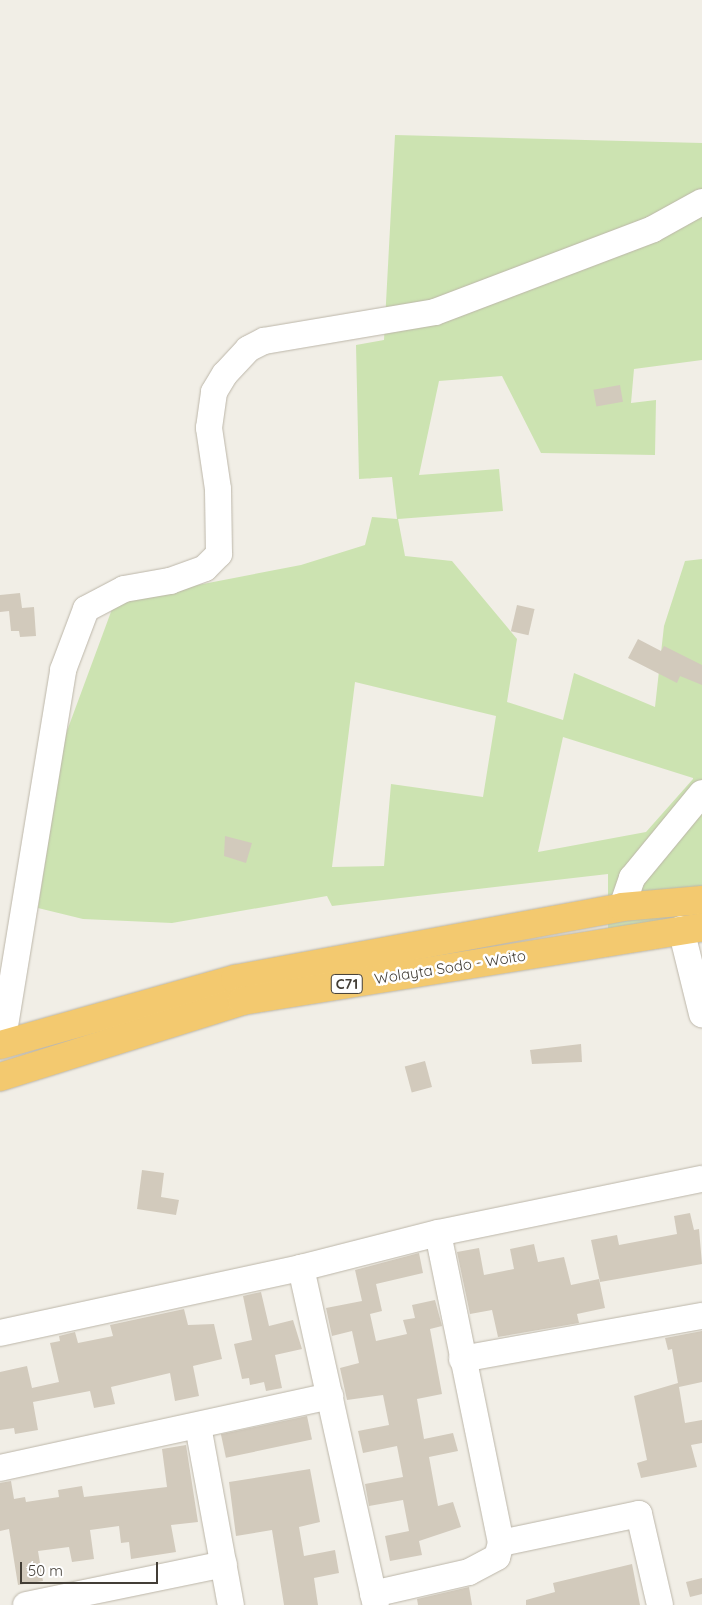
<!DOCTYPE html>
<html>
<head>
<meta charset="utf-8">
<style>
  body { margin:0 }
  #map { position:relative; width:702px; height:1605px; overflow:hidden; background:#f1eee6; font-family:Quicksand,sans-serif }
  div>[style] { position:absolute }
  .green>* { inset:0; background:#cce3b1 }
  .building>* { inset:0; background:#d2cabc; transform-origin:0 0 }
  .roads { filter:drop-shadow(0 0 1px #bcb6a9) drop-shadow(0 0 1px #bcb6a9) }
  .minor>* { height:26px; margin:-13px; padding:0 13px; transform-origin:13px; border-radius:13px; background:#fff }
  .highway>* { height:28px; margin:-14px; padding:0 14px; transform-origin:14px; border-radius:14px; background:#f3c96f }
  span { translate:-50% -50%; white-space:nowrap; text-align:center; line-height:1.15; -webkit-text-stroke:5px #fff; paint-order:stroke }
  .shield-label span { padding:1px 4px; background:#fff; border:1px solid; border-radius:4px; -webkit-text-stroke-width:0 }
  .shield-label { font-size:14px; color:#433e36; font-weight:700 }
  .street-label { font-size:15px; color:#433e36 }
  .scale { position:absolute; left:20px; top:1562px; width:138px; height:22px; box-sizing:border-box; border:2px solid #433e36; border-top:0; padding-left:6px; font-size:15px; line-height:18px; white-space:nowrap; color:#433e36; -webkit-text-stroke:4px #fff; paint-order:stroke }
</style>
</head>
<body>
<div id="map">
  <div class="green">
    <i style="clip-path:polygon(evenodd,395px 135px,702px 143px,702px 360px,634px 369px,631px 403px,656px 400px,655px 455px,541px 453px,502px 376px,439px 381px,419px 475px,499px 469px,503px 511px,398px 519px,405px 556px,452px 561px,517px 639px,507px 702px,563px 720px,574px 673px,655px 707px,664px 626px,685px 561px,702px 559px,702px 920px,608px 931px,608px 874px,332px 906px,327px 896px,172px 923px,83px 919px,38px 908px,64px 739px,115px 601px,301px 565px,365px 545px,372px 517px,397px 519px,392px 477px,359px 479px,356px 345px,384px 340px,395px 135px,355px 682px,496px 716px,483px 797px,391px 784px,384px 866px,332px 867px,355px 682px,395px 135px,563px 737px,693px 778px,693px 779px,646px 832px,538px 852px,563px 737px)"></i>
  </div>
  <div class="building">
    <i style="left:620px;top:385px;width:17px;height:27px;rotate:80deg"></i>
    <i style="clip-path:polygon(20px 593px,22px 608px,34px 607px,36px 636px,20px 637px,19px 631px,11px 631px,9px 611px,0 612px,0 595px)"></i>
    <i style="left:517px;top:605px;width:18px;height:27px;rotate:13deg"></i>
    <i style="clip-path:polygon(638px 639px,661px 651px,664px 646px,702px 665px,702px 685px,680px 676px,677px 683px,628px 658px)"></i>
    <i style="clip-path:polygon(225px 836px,252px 843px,246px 863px,224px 856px)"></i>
    <i style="clip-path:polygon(581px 1044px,582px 1062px,532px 1064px,530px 1050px)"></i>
    <i style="left:425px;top:1061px;width:27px;height:21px;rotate:75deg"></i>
    <i style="clip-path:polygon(142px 1170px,164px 1173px,161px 1197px,179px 1200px,176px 1215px,137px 1209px)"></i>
    <i style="clip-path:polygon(690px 1213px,694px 1230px,699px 1229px,702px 1264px,600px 1282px,591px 1240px,617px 1235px,619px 1245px,677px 1234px,674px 1216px)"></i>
    <i style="clip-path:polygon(534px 1244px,538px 1262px,564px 1257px,571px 1285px,599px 1279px,605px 1308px,577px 1314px,579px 1323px,498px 1337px,492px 1310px,470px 1314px,457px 1252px,479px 1248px,484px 1275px,514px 1269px,510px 1249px)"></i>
    <i style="clip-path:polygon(419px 1253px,423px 1273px,376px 1284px,382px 1311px,370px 1314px,376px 1341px,407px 1334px,403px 1320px,415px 1318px,412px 1305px,435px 1300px,442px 1326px,430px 1329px,442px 1394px,417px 1399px,424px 1439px,453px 1433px,458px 1451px,429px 1457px,438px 1506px,453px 1502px,461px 1527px,419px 1541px,422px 1555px,390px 1561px,385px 1536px,409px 1531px,403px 1500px,369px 1506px,365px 1484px,403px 1477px,397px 1446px,363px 1453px,358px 1431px,389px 1425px,383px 1395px,347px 1400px,340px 1368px,359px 1363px,352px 1331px,332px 1336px,326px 1308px,362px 1301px,355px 1270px)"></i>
    <i style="clip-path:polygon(261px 1292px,269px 1326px,293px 1320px,302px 1349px,275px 1355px,282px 1388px,266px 1391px,264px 1382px,250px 1385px,249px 1378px,242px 1379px,234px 1344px,252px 1340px,243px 1296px)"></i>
    <i style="clip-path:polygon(184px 1309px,188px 1325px,214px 1324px,222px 1359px,193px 1366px,199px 1396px,175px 1401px,170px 1373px,111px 1387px,115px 1404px,94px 1408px,90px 1391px,33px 1402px,38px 1430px,15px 1434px,14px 1428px,0 1430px,0 1372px,27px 1366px,32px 1388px,59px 1382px,50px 1343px,60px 1341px,59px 1336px,75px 1332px,78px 1343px,113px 1336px,110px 1325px)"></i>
    <i style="clip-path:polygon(702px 1331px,702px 1382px,679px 1387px,685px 1423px,702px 1420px,702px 1443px,691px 1445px,697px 1467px,641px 1478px,637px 1463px,647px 1460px,634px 1396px,678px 1383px,672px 1349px,668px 1350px,665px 1338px)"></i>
    <i style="left:307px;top:1416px;width:24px;height:88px;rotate:78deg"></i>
    <i style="clip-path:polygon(186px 1445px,198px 1522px,171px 1525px,176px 1552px,131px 1559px,129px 1542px,121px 1543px,119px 1526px,90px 1530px,94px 1559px,72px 1562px,69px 1547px,38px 1551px,43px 1581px,18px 1585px,9px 1529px,0 1531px,0 1483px,11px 1481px,14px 1499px,25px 1497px,26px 1502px,59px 1497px,58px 1490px,82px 1486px,84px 1497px,167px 1487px,162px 1449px)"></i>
    <i style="clip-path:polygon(310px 1469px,320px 1522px,299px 1527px,304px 1556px,335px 1550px,339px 1573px,314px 1578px,318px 1605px,284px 1605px,272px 1530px,236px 1536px,229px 1482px)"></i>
    <i style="clip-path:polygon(632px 1564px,640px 1605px,526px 1605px,526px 1600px,555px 1592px,553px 1583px)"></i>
    <i style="clip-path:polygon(702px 1578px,702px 1594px,690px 1597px,686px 1582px)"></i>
    <i style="clip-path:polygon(469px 1587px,472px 1605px,418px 1605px,417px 1599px)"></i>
  </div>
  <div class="roads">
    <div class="minor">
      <i style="left:622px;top:907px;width:31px;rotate:-71deg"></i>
      <i style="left:632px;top:878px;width:110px;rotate:-50.5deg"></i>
      <i style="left:681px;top:929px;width:88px;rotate:76.1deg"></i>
      <i style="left:2px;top:1044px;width:379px;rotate:-80.7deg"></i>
      <i style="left:63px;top:670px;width:65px;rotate:-69.3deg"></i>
      <i style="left:86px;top:609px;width:43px;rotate:-27.8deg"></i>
      <i style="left:124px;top:589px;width:47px;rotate:-9.9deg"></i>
      <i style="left:170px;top:581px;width:37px;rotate:-20deg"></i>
      <i style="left:205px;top:568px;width:20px;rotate:-45deg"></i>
      <i style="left:219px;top:554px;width:65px;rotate:-90.9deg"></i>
      <i style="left:218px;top:489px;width:62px;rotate:-98.4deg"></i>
      <i style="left:209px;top:428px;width:36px;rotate:-82deg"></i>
      <i style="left:214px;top:392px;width:21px;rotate:-59deg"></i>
      <i style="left:225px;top:374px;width:34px;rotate:-47deg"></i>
      <i style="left:248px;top:349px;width:18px;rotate:-27deg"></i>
      <i style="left:264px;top:341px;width:173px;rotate:-9.6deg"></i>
      <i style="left:435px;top:312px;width:233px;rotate:-20.8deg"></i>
      <i style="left:653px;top:229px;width:56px;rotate:-28.9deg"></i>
      <i style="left:301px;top:1268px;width:345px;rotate:77.5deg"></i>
      <i style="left:0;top:1333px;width:308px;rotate:-12.2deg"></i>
      <i style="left:301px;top:1268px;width:141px;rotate:-14.3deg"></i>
      <i style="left:438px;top:1233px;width:269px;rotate:-11.6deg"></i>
      <i style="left:462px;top:1359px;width:244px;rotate:-10.2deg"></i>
      <i style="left:198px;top:1426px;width:182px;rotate:79.6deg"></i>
      <i style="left:0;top:1468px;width:338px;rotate:-12.3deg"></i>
      <i style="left:501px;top:1543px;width:141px;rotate:-11.9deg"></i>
      <i style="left:639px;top:1514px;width:93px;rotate:77deg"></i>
      <i style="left:373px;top:1594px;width:98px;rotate:-12.9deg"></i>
      <i style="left:469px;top:1572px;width:32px;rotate:-28deg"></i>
      <i style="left:497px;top:1557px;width:15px;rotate:-74deg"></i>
      <i style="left:501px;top:1543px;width:316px;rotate:-101.5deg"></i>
      <i style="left:26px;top:1605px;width:202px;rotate:-11.7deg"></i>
    </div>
    <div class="highway">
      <i style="left:0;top:1045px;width:244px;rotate:-15.7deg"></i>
      <i style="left:235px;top:979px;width:394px;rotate:-10.5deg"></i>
      <i style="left:622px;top:907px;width:80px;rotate:-5deg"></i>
      <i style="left:0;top:1077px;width:254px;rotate:-17.4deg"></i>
      <i style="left:242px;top:1001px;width:466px;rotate:-9.1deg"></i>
    </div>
  </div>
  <div class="shield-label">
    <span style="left:347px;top:984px">C71</span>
  </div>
  <div class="street-label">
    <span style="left:450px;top:967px;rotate:-9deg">Wolayta Sodo - Woito</span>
  </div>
  <div class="scale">50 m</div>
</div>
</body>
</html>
